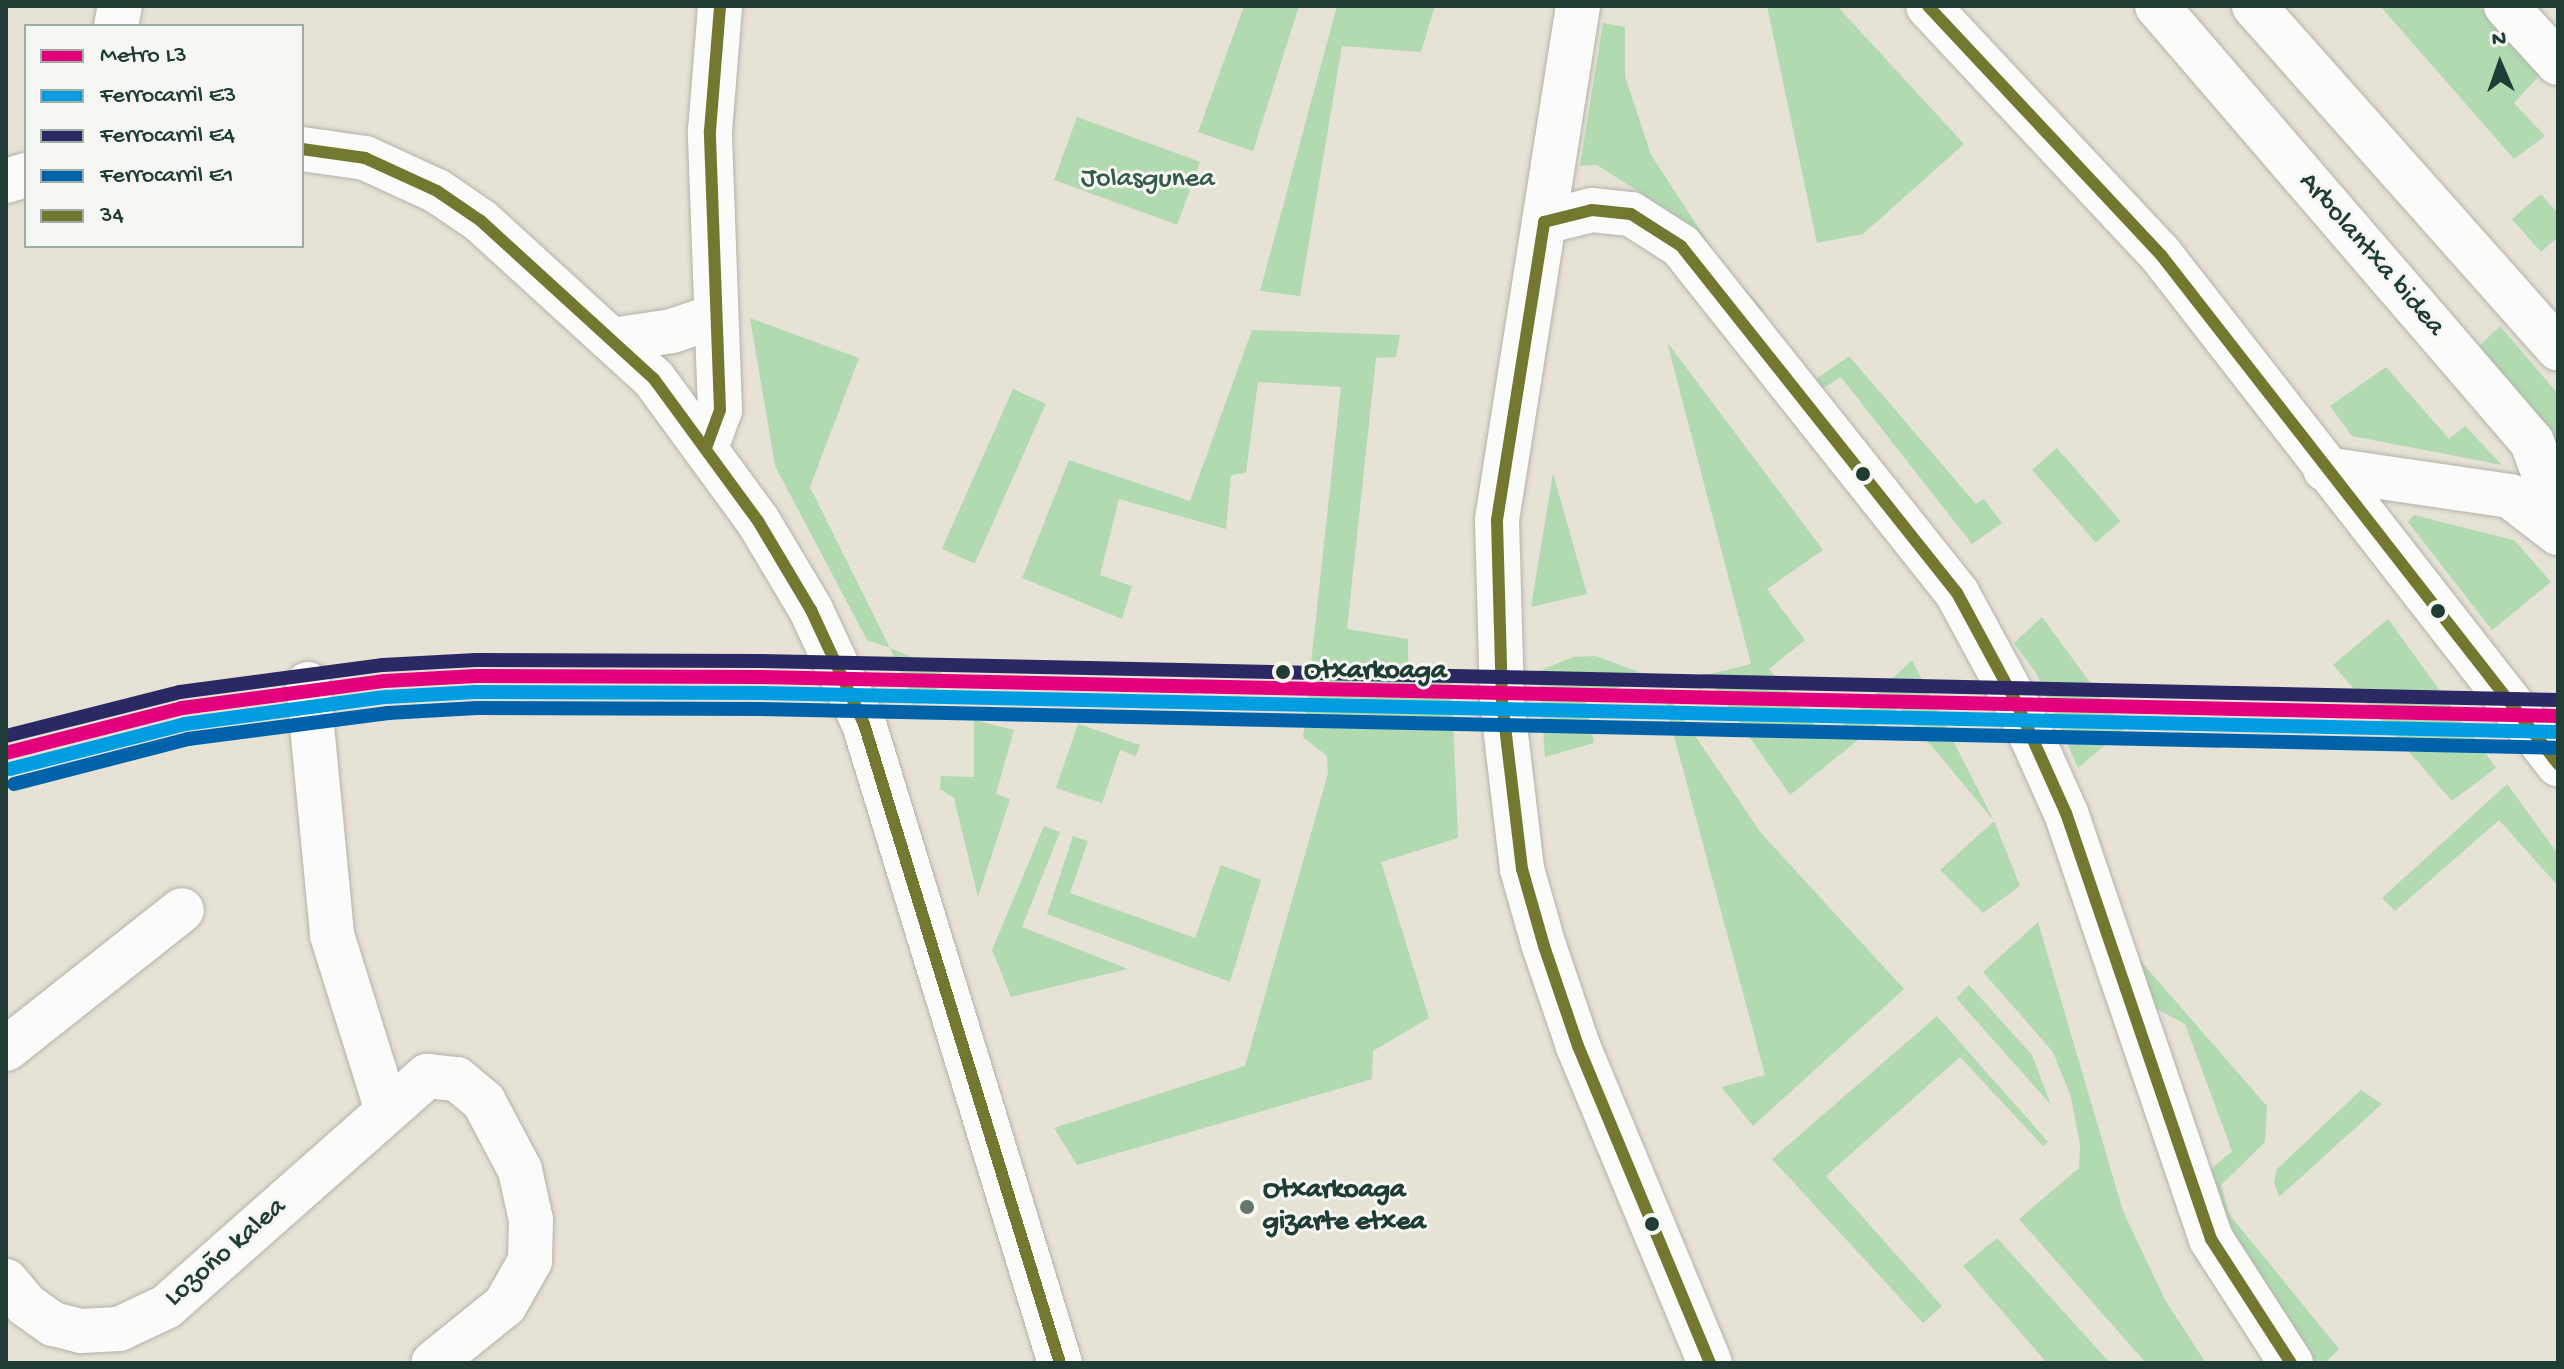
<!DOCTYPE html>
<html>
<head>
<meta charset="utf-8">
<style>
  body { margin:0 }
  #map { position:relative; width:2564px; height:1369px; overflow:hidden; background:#e7e2d6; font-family:"Gochi Hand",sans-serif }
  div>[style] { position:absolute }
  .green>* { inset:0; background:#b1dab1; transform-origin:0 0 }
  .roads { filter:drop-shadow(0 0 2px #b3b3ab) drop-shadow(0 0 2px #b3b3ab) }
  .street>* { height:44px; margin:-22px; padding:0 22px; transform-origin:22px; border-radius:22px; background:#fbfbf9 }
  .bus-1>* { height:12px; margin:-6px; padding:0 6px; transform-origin:6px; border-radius:6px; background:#737830 }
  .rail-1>* { height:14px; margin:-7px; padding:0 7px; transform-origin:7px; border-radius:7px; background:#009de0 }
  .rail-2>* { height:14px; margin:-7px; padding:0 7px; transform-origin:7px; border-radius:7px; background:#2b2963 }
  .rail-3>* { height:14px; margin:-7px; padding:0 7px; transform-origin:7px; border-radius:7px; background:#0063a9 }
  .metro-1>* { height:14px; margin:-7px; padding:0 7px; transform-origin:7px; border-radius:7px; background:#e3007d }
  .dots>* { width:22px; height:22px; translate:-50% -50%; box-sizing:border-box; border:4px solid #f6f6f2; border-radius:50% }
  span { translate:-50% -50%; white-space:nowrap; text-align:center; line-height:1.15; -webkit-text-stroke:6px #f6f6f2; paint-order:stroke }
  .park-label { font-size:28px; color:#335b47 }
  .street-label { font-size:28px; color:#1f3d34 }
  .stop-label { font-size:28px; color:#1f3d34; font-weight:700 }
  .left { translate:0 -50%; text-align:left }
  .poi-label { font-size:28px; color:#1f3d34; font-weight:700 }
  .frame { position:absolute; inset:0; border:8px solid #1f3d34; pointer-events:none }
  .legend { position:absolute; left:24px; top:24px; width:280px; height:224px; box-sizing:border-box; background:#f6f6f2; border:2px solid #a0aca6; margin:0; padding:10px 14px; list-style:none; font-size:24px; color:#1f3d34 }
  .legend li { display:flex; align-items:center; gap:16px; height:40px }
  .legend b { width:40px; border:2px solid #a0aca6 }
  .north { position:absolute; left:2460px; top:24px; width:80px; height:80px; -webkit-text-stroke:6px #f6f6f2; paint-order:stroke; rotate:358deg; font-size:22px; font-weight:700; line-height:32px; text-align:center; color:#1f3d34 }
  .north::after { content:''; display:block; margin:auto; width:28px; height:36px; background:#1f3d34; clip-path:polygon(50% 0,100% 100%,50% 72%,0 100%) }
</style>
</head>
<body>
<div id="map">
  <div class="green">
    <i style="clip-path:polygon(1244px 6px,1299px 6px,1253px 151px,1198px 132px)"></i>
    <i style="clip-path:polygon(1337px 6px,1435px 6px,1421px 52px,1342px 46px,1300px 296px,1260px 291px)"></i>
    <i style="clip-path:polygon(1767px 6px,1837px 6px,1964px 144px,1863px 234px,1817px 243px)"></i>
    <i style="clip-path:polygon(2380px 6px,2479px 6px,2539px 76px,2514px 103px,2545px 136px,2514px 159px)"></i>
    <i style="clip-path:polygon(1603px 23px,1625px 27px,1625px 76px,1651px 155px,1723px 265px,1764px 310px,1752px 320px,1666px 209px,1597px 165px,1580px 166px)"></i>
    <i style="left:1077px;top:117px;width:131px;height:67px;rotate:20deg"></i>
    <i style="clip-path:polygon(2541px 194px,2558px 213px,2558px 237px,2541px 252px,2512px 219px)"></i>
    <i style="clip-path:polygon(750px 318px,859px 358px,810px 487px,890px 648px,942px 670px,934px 700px,914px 705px,890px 648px,867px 640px,775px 466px)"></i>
    <i style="clip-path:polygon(2500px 326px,2558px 394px,2558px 472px,2476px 349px)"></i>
    <i style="clip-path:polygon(1252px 330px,1400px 335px,1396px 357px,1376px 358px,1347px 629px,1408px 639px,1408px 663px,1451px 672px,1458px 838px,1381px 862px,1429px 1018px,1373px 1051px,1372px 1079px,1077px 1165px,1054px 1128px,1245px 1066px,1328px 773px,1327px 756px,1303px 737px,1341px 387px,1258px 382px,1246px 473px,1231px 475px,1226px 529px,1119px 499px,1100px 575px,1132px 586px,1122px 619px,1022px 578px,1069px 460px,1190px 501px)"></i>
    <i style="clip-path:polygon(1667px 342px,1823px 550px,1767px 589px,1805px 640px,1769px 669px,1827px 740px,1912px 660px,1994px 821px,2020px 886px,1983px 913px,1940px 870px,1994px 821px,1899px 707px,1790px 795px,1706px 675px,1751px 664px)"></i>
    <i style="clip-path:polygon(1849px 356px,1976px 504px,1984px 499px,2002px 523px,1972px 544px,1841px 377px,1811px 396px,1805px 387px)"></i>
    <i style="clip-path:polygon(2386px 367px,2449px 439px,2465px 426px,2502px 465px,2352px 436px,2330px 406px)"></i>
    <i style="left:1013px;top:389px;width:36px;height:175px;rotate:24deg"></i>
    <i style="left:2057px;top:448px;width:97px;height:33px;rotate:49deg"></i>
    <i style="clip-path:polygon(1553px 473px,1587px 594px,1531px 607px)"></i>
    <i style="clip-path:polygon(2414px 515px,2514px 540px,2551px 582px,2492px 630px,2408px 522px)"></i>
    <i style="clip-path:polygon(2042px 617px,2124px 729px,2078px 768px,2036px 673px,2014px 643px)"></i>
    <i style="clip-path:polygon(2388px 619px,2496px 768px,2452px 801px,2333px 665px)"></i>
    <i style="clip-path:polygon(1595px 656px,1653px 677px,1585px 698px,1594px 743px,1545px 757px,1539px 671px,1573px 657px)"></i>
    <i style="clip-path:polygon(1660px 684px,1761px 833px,1904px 989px,1753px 1126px,1721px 1087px,1765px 1075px)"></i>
    <i style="clip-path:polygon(974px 720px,1014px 730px,996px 794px,1010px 799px,978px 897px,954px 798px,940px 789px,941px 776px,974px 777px)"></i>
    <i style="clip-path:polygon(1078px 724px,1140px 745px,1136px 756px,1120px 750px,1102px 803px,1056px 788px)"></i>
    <i style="clip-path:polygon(2507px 784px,2558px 854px,2558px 886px,2499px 820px,2395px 911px,2382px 898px)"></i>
    <i style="clip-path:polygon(1044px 826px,1060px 832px,1022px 927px,1128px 969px,1011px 997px,992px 950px)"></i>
    <i style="clip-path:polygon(1073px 836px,1088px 841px,1070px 893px,1195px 938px,1221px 865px,1261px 880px,1230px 982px,1047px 914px)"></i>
    <i style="clip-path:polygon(2038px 922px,2123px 1211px,2165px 1300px,2206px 1363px,2146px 1363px,2019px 1219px,2079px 1168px,2080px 1145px,2071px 1097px,2053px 1052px,1983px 972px)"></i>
    <i style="clip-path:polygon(2123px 941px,2267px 1106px,2265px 1142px,2221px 1185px,2229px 1214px,2339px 1349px,2325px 1363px,2306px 1363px,2226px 1238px,2203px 1176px,2232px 1151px,2185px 1024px,2146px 1003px)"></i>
    <i style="clip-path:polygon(1969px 985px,2032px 1055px,2051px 1105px,1956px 998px)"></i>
    <i style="clip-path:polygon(1937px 1016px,2048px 1142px,2043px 1146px,1960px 1057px,1826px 1176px,1942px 1306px,1923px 1323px,1772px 1159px)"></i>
    <i style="clip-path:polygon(2361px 1090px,2382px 1104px,2279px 1197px,2274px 1182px,2277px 1169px)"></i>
    <i style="clip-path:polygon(1997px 1238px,2110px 1363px,2047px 1363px,1963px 1266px)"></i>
  </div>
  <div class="roads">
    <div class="street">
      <i style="left:1578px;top:6px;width:520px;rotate:98.96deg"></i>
      <i style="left:1497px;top:520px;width:181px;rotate:88.4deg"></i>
      <i style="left:1502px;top:701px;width:169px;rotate:83.2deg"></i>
      <i style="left:1522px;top:869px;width:80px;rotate:74.1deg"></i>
      <i style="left:1544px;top:946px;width:106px;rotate:71.2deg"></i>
      <i style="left:1578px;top:1046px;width:343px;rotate:67.4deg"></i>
      <i style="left:1928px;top:6px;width:341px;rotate:46.9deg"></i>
      <i style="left:2161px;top:255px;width:646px;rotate:52.05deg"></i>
      <i style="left:2157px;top:6px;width:575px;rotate:49.3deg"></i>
      <i style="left:2532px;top:442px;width:33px;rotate:70deg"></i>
      <i style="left:2543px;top:473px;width:48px;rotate:90deg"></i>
      <i style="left:2254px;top:6px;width:458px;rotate:48.4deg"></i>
      <i style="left:2506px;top:6px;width:77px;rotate:47.6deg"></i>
      <i style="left:116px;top:26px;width:20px;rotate:-79deg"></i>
      <i style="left:302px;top:149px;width:64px;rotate:8.1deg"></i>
      <i style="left:365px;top:158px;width:79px;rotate:24.6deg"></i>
      <i style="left:437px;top:191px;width:53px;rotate:34.3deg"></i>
      <i style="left:481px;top:221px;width:234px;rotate:42.4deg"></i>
      <i style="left:654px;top:379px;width:176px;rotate:53.8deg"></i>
      <i style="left:758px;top:521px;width:104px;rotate:59.2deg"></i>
      <i style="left:811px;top:610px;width:126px;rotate:65.1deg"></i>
      <i style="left:864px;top:724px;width:668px;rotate:72.95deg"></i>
      <i style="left:6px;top:181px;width:21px;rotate:-17deg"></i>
      <i style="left:1544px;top:222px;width:49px;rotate:-14deg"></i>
      <i style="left:1592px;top:210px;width:39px;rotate:6deg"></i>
      <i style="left:1631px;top:214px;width:59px;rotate:32.6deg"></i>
      <i style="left:1681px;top:246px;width:443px;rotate:51.5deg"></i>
      <i style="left:1957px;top:593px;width:124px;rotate:61.6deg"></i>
      <i style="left:2016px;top:702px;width:122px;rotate:65.8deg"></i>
      <i style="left:2066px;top:813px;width:450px;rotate:71.2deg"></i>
      <i style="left:2211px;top:1239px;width:148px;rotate:57.2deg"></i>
      <i style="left:612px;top:340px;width:61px;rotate:-8.5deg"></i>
      <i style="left:672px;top:331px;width:46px;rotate:-18.8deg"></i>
      <i style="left:706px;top:448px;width:40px;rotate:-69.8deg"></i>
      <i style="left:720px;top:410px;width:279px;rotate:-92.1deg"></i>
      <i style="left:710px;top:131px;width:125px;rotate:-85.4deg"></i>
      <i style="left:2325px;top:469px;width:187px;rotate:8.3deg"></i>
      <i style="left:2510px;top:496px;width:61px;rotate:37.6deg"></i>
      <i style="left:308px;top:684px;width:252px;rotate:84.5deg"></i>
      <i style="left:332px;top:935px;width:183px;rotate:72.6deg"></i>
      <i style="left:6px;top:1049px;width:224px;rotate:-38.3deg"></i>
      <i style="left:6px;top:1281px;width:31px;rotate:50deg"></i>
      <i style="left:26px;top:1305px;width:33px;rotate:35deg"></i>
      <i style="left:53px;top:1324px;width:29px;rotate:14deg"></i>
      <i style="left:81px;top:1331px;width:38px;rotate:-3deg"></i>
      <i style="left:119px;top:1329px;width:52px;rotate:-25.1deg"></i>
      <i style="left:166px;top:1307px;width:349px;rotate:-41.5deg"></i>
      <i style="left:427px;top:1076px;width:30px;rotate:6deg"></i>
      <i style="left:457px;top:1079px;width:35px;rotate:40deg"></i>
      <i style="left:484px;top:1102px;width:77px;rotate:62.1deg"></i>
      <i style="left:520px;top:1170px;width:51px;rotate:77.6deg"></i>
      <i style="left:531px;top:1220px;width:41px;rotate:91.4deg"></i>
      <i style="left:530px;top:1261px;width:51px;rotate:119.6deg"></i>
      <i style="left:505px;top:1305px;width:92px;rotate:141.1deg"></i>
    </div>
  </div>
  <div class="bus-1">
    <i style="left:1928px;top:6px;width:341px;rotate:46.9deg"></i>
    <i style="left:2161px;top:255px;width:646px;rotate:52.05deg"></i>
    <i style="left:302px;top:149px;width:64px;rotate:8.1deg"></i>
    <i style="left:365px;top:158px;width:79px;rotate:24.6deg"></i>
    <i style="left:437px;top:191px;width:53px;rotate:34.3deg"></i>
    <i style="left:481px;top:221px;width:234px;rotate:42.4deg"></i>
    <i style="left:654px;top:379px;width:176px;rotate:53.8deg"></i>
    <i style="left:758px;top:521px;width:104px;rotate:59.2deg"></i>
    <i style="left:811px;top:610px;width:126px;rotate:65.1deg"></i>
    <i style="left:864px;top:724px;width:668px;rotate:72.95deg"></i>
    <i style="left:706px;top:448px;width:40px;rotate:-69.8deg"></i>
    <i style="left:720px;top:410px;width:279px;rotate:-92.1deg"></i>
    <i style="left:710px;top:131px;width:125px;rotate:-85.4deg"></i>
    <i style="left:1710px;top:1363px;width:343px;rotate:-112.6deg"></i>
    <i style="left:1578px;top:1046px;width:106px;rotate:-108.8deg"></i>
    <i style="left:1544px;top:946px;width:80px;rotate:-105.9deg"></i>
    <i style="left:1522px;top:869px;width:169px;rotate:-96.8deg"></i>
    <i style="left:1502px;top:701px;width:181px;rotate:-91.6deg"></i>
    <i style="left:1497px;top:520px;width:302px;rotate:-81deg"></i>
    <i style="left:1544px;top:222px;width:49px;rotate:-14deg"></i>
    <i style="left:1592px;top:210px;width:39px;rotate:6deg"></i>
    <i style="left:1631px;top:214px;width:59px;rotate:32.6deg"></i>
    <i style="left:1681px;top:246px;width:443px;rotate:51.5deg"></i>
    <i style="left:1957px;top:593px;width:124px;rotate:61.6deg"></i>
    <i style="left:2016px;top:702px;width:122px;rotate:65.8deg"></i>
    <i style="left:2066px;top:813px;width:450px;rotate:71.2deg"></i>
    <i style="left:2211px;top:1239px;width:148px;rotate:57.2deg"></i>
  </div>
  <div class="rail-1">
    <i style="left:10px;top:769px;width:181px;rotate:-14.4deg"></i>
    <i style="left:185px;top:724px;width:203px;rotate:-7.7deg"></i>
    <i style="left:386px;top:697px;width:90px;rotate:-3.2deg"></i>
    <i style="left:476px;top:692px;width:285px;rotate:0.2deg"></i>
    <i style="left:761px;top:693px;width:1797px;rotate:1.24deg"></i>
  </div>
  <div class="rail-2">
    <i style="left:6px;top:736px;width:179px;rotate:-14.2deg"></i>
    <i style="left:180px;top:692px;width:205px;rotate:-7.6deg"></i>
    <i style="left:383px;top:665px;width:93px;rotate:-3.1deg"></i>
    <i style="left:476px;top:660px;width:285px;rotate:0.2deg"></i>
    <i style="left:761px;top:661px;width:1797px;rotate:1.24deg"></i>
  </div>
  <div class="rail-3">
    <i style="left:14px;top:784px;width:180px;rotate:-14.5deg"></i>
    <i style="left:188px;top:739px;width:202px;rotate:-7.4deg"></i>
    <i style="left:388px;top:713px;width:89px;rotate:-3.2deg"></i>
    <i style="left:477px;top:708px;width:284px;rotate:0.2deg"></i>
    <i style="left:761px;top:709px;width:1796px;rotate:1.24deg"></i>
  </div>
  <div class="metro-1">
    <i style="left:6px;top:753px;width:182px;rotate:-14.3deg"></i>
    <i style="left:182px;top:708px;width:205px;rotate:-7.6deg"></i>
    <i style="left:385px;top:681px;width:91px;rotate:-3.1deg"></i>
    <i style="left:476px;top:676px;width:285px;rotate:0.2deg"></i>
    <i style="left:761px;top:677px;width:1797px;rotate:1.24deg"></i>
  </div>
  <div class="dots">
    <i style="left:1863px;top:474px;background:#1f3d34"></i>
    <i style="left:2438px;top:611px;background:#1f3d34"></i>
    <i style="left:1283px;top:672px;background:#1f3d34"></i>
    <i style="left:1247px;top:1207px;background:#65776d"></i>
    <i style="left:1652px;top:1224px;background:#1f3d34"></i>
  </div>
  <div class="park-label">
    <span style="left:1148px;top:180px">Jolasgunea</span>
  </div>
  <div class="street-label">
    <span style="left:2371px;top:255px;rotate:49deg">Arbolantxa bidea</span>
    <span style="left:226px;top:1253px;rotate:-41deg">Lozoño kalea</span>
  </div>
  <div class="stop-label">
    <span class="left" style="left:1304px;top:672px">Otxarkoaga</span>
  </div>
  <div class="poi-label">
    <span class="left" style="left:1263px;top:1207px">Otxarkoaga<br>gizarte etxea</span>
  </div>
  <div class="frame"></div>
  <ul class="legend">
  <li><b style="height:10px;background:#e3007d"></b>Metro L3</li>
  <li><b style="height:10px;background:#009de0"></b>Ferrocarril E3</li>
  <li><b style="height:10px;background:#2b2963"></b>Ferrocarril E4</li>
  <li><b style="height:10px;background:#0063a9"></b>Ferrocarril E1</li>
  <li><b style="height:10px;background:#737830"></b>34</li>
  </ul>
  <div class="north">N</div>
</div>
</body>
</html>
